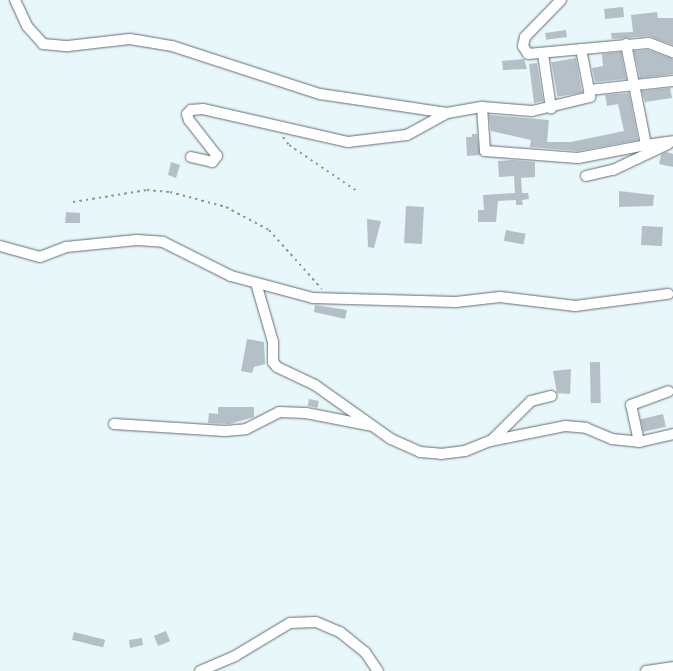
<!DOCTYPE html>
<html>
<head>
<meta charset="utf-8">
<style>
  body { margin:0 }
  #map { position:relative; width:673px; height:671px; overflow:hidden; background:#e8f7fa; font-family:Quicksand,sans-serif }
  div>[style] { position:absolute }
  .building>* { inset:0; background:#b5bfc7; transform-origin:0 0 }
  .path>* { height:2px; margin-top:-1px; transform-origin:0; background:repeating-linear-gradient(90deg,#8d989a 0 2.5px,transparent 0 6.5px) }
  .roads { filter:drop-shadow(0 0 1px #616e71) drop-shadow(0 0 1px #616e71) }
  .minor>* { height:10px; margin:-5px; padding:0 5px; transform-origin:5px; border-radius:5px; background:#fff }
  span { translate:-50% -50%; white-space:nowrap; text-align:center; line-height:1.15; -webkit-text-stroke:5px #fff; paint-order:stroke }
</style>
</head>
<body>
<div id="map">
  <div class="building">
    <i style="left:623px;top:7px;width:10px;height:19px;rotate:84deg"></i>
    <i style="clip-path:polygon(657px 12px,658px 18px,673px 18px,673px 45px,649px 36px,612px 39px,611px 33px,633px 32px,631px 15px)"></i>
    <i style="left:566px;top:30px;width:7px;height:21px;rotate:82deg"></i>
    <i style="clip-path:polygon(648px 50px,673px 59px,673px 74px,640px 78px,634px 51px)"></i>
    <i style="clip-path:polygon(621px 52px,626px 79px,595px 82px,592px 68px,603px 66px,602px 54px)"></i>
    <i style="left:576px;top:58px;width:35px;height:25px;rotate:80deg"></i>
    <i style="clip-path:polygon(502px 61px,524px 59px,527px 69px,503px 70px)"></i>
    <i style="clip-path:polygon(537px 63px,543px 101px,534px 103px,529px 64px)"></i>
    <i style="clip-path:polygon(670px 88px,672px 98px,645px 102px,642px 91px)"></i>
    <i style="clip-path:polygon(629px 93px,638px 140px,578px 151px,530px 147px,531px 140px,491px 131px,489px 115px,549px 120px,547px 142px,571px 142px,624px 131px,618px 104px,607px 106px,605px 95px)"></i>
    <i style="clip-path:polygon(472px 134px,477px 134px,480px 155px,467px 156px,466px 137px,472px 137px)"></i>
    <i style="clip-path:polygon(666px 152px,673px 154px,673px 167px,659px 164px,661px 155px)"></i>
    <i style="clip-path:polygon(512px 160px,535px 162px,535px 177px,521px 178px,522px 193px,528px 193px,529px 199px,522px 200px,523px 205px,516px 205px,516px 200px,498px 201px,496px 222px,478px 222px,478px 210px,484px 210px,483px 195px,515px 193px,514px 176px,499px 177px,498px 161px)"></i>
    <i style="clip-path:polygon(171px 162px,180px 165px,176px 178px,168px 175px)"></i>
    <i style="clip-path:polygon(619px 191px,654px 195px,653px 206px,619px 207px)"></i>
    <i style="left:406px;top:206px;width:18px;height:37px;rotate:3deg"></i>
    <i style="clip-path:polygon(66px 212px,80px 213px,80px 223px,65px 223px)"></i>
    <i style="clip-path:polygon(367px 219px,381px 221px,374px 248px,368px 247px)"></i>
    <i style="left:642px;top:226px;width:21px;height:19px;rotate:3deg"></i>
    <i style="left:506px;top:230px;width:20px;height:11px;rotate:11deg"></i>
    <i style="clip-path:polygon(315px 305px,347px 310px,345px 319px,314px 312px)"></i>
    <i style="clip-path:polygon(247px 339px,264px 342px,265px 364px,254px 367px,252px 373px,241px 371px)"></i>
    <i style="left:600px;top:362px;width:41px;height:10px;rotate:89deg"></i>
    <i style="clip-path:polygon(571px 369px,570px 394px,557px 393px,553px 371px)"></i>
    <i style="left:309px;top:399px;width:10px;height:7px;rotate:11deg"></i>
    <i style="clip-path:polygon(218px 407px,254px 407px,254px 417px,229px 424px,208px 423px,209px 413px,218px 414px)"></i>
    <i style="left:663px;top:414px;width:13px;height:23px;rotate:77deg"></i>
    <i style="left:166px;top:631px;width:11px;height:13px;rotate:68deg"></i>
    <i style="left:74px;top:632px;width:32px;height:8px;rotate:14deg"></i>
    <i style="clip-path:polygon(142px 638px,143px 645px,130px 648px,129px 640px)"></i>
  </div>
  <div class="path">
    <i style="left:283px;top:137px;width:10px;rotate:53deg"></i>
    <i style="left:289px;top:145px;width:82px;rotate:34.1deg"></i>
    <i style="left:73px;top:202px;width:75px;rotate:-9.2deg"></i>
    <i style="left:147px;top:190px;width:23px;rotate:5deg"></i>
    <i style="left:170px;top:192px;width:58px;rotate:15deg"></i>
    <i style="left:226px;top:207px;width:49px;rotate:28.1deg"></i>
    <i style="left:269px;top:230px;width:79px;rotate:48.1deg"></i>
  </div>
  <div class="roads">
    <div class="minor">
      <i style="left:15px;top:0;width:29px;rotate:65deg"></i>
      <i style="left:27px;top:26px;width:24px;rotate:48deg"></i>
      <i style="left:43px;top:44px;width:25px;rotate:5deg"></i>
      <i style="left:68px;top:46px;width:62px;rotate:-6.4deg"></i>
      <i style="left:130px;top:39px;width:43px;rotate:9.5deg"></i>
      <i style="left:172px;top:46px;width:156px;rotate:18deg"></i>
      <i style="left:320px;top:94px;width:128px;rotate:8.5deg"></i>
      <i style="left:447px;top:113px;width:36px;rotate:-10deg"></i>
      <i style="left:482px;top:107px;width:50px;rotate:4.6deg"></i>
      <i style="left:532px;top:111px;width:60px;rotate:-13.6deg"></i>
      <i style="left:590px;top:97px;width:7px;rotate:-98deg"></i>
      <i style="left:589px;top:90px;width:84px;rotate:-6.1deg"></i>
      <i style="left:561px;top:0;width:52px;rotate:134.2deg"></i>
      <i style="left:525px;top:37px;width:9px;rotate:103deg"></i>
      <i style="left:523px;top:46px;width:9px;rotate:58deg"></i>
      <i style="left:528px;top:54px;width:121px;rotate:-5.2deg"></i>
      <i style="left:649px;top:43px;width:26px;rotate:21deg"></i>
      <i style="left:626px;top:44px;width:103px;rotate:78.8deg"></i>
      <i style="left:646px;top:145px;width:27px;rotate:-8deg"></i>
      <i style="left:581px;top:49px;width:42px;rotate:79deg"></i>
      <i style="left:543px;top:54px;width:55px;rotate:81.6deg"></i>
      <i style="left:482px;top:107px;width:44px;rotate:86.1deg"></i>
      <i style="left:485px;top:151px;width:93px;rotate:4.3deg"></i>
      <i style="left:578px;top:158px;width:69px;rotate:-10.8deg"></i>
      <i style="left:191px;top:157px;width:22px;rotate:13deg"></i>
      <i style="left:212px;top:162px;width:8px;rotate:-50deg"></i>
      <i style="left:217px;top:156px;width:46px;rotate:-127.9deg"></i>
      <i style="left:189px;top:120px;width:6px;rotate:-108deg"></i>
      <i style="left:187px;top:114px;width:6px;rotate:-45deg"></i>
      <i style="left:191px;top:110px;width:12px;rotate:-5deg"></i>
      <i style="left:203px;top:109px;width:149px;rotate:12.8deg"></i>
      <i style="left:348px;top:142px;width:59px;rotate:-6.8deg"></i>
      <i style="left:407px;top:135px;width:46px;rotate:-28.8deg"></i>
      <i style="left:586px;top:176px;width:28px;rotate:-13deg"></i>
      <i style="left:613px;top:170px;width:61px;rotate:-25.3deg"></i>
      <i style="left:0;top:246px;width:41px;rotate:15.4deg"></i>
      <i style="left:40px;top:257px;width:28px;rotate:-21deg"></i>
      <i style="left:66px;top:247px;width:71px;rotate:-5.6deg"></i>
      <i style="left:137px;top:240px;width:26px;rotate:4deg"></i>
      <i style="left:163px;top:242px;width:76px;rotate:26.6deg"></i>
      <i style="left:231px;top:276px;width:85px;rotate:15deg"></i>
      <i style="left:313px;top:298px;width:143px;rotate:1.6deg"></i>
      <i style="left:456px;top:302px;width:44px;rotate:-6.5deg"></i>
      <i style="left:500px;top:297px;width:76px;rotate:6.8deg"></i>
      <i style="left:575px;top:306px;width:94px;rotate:-7.4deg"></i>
      <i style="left:256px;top:283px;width:61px;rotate:73.9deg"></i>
      <i style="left:273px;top:342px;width:20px;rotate:90deg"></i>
      <i style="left:273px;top:362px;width:6px;rotate:51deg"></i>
      <i style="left:277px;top:367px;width:42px;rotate:25.3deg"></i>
      <i style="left:315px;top:385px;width:93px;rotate:35.4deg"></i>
      <i style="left:391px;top:439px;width:32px;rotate:24deg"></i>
      <i style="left:420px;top:452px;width:21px;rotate:5deg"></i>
      <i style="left:441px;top:454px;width:24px;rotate:-7deg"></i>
      <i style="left:465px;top:451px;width:27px;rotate:-22deg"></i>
      <i style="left:490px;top:441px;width:76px;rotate:-11.3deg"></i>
      <i style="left:565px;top:426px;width:21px;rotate:5deg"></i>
      <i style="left:586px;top:428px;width:28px;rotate:23deg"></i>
      <i style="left:612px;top:439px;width:27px;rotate:6deg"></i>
      <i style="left:639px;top:442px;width:35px;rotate:-13deg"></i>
      <i style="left:114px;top:424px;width:111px;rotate:3.6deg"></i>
      <i style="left:225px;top:431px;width:21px;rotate:-5deg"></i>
      <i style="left:246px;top:429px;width:37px;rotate:-27deg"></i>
      <i style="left:279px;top:412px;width:27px;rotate:2deg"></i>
      <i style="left:306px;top:413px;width:67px;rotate:11.1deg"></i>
      <i style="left:491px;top:441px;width:57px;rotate:-45deg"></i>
      <i style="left:531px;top:401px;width:21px;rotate:-14deg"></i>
      <i style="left:639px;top:442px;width:38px;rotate:-102deg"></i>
      <i style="left:631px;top:405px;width:40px;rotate:-20.2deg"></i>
      <i style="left:200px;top:671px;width:38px;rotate:-23deg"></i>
      <i style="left:235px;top:656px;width:64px;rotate:-31deg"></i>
      <i style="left:290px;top:623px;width:26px;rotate:-2deg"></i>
      <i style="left:316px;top:622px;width:26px;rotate:23deg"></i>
      <i style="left:340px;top:632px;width:32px;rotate:39deg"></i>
      <i style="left:365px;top:652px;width:23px;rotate:56deg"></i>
      <i style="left:646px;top:671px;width:27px;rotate:-8deg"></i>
    </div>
  </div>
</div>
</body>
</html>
